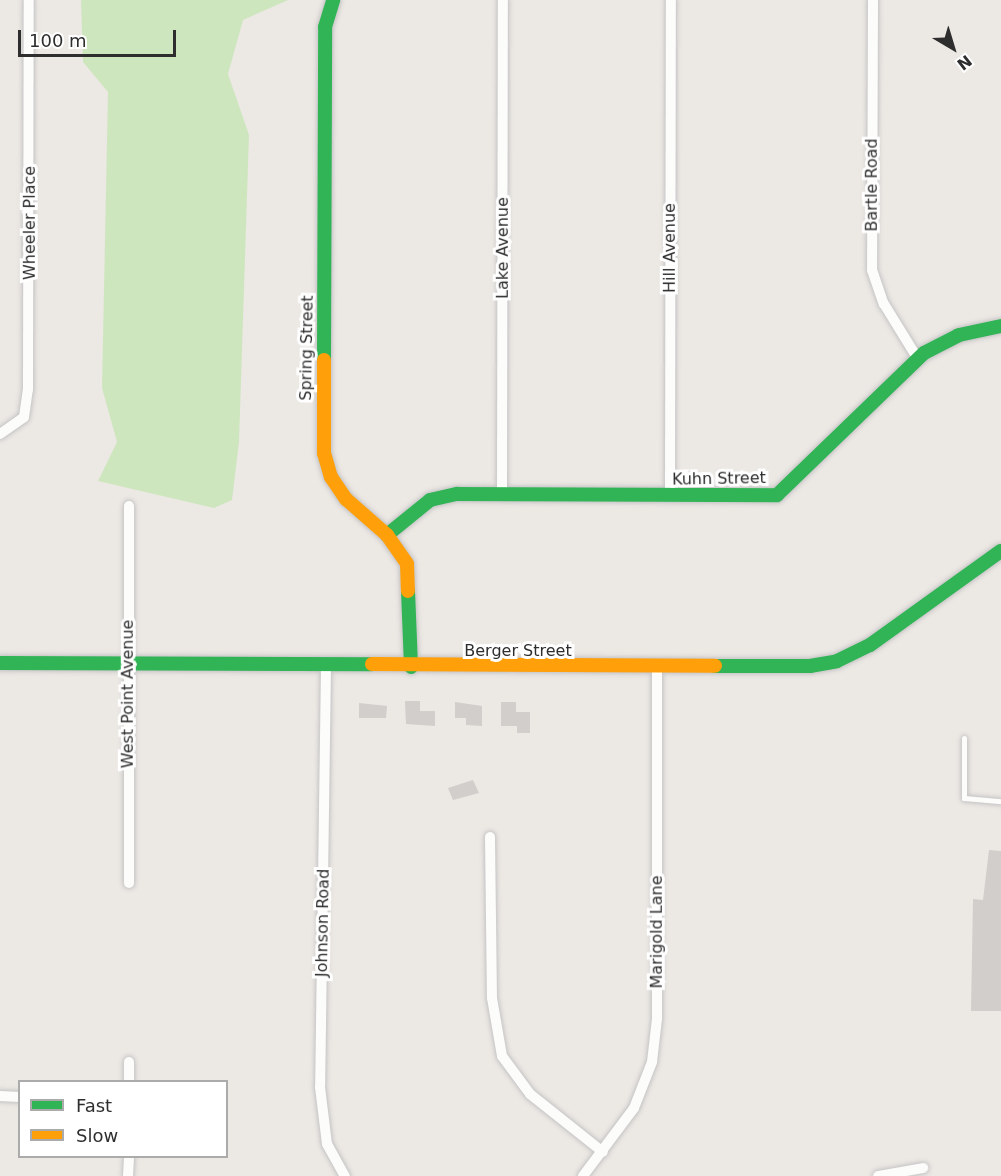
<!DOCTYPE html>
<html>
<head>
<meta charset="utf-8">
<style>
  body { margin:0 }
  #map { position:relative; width:1001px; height:1176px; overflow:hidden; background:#ece8e4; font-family:"DejaVu Sans",sans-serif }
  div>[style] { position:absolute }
  .green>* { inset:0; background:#cee6be }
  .building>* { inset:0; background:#d1cecb }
  .roads { filter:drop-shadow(0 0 2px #c5c4c5) drop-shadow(0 0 2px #c5c4c5) }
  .lane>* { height:5px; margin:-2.5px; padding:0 2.5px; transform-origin:2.5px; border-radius:2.5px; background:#fcfcfb }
  .street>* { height:10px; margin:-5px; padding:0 5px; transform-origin:5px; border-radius:5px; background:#fcfcfb }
  .fast>* { height:14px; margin:-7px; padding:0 7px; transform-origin:7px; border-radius:7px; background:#30b455 }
  .slow>* { height:14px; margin:-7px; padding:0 7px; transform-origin:7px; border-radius:7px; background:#ff9f0a }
  span { translate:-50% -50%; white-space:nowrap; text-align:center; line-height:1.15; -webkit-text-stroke:6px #fff; paint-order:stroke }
  .street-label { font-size:16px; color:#2e2e2e }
  .legend { position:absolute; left:18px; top:1080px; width:210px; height:78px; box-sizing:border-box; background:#fff; border:2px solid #ababab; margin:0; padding:8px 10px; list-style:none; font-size:18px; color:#2e2e2e }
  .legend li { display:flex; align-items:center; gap:12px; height:30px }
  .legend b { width:30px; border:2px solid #ababab }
  .north { position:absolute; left:923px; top:18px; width:60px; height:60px; -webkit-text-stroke:4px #fff; paint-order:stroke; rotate:142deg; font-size:16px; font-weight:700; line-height:24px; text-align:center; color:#2e2e2e }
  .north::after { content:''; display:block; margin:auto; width:21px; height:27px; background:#2e2e2e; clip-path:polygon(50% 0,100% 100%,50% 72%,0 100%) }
  .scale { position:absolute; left:18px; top:30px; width:158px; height:27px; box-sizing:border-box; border:3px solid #2e2e2e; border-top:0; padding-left:8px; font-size:18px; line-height:21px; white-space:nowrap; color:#2e2e2e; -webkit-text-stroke:4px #fff; paint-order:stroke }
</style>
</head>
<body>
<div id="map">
  <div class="green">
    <i style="clip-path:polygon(81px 0,288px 0,243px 20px,228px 74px,249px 135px,239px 442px,232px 500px,214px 508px,98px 481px,117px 442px,102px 388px,108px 92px,83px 62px)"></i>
  </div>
  <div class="building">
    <i style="clip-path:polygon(405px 701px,420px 701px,420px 711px,435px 711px,435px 726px,406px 724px)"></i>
    <i style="clip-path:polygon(455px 702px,482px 706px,482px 726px,466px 725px,466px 718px,455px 718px)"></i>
    <i style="clip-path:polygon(501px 702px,516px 702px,516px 712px,530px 712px,530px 733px,517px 733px,517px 726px,501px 726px)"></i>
    <i style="clip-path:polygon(359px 703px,387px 706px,386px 718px,359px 718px)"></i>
    <i style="clip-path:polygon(473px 780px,479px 793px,453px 800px,448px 788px)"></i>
    <i style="clip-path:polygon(989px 850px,1001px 851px,1001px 1011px,971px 1011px,973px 899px,983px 900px)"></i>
  </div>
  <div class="roads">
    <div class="lane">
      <i style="left:964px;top:738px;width:60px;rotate:90deg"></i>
      <i style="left:964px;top:798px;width:37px;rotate:5deg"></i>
    </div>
    <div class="street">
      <i style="left:873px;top:0;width:270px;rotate:90.2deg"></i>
      <i style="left:872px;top:270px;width:36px;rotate:71deg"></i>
      <i style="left:884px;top:304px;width:65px;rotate:58.3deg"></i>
      <i style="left:0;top:434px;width:29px;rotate:-35deg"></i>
      <i style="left:24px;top:417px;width:27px;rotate:-82deg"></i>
      <i style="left:28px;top:390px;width:390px;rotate:-89.9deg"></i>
      <i style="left:502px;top:496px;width:496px;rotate:-89.9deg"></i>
      <i style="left:670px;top:496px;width:496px;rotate:-89.9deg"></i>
      <i style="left:129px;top:506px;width:377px;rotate:90deg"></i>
      <i style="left:326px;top:666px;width:421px;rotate:90.8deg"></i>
      <i style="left:320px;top:1087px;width:57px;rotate:83deg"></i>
      <i style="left:327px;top:1144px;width:37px;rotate:61deg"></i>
      <i style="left:490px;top:837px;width:161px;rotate:89.3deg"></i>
      <i style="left:492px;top:998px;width:59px;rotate:80.2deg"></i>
      <i style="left:502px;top:1056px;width:47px;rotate:53.6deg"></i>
      <i style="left:530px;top:1094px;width:93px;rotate:38.5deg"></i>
      <i style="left:129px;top:1062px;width:20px;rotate:90deg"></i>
      <i style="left:0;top:1096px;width:20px;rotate:3deg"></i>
      <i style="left:128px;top:1176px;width:20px;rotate:-87deg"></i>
      <i style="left:583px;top:1176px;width:85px;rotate:-53.1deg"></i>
      <i style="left:634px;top:1108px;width:49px;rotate:-68.6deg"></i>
      <i style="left:652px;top:1062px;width:43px;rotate:-83.4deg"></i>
      <i style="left:657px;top:1019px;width:351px;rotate:-90deg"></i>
      <i style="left:878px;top:1176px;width:46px;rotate:-10.1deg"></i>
    </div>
    <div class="fast">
      <i style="left:324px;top:360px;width:333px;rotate:-89.8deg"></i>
      <i style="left:325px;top:27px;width:28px;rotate:-73deg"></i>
      <i style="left:387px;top:535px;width:55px;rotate:-39.1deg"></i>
      <i style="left:430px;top:500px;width:28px;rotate:-13deg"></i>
      <i style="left:457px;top:494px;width:320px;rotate:0.2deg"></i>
      <i style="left:777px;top:495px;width:204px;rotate:-44deg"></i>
      <i style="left:924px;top:353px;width:39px;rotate:-27deg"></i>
      <i style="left:959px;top:335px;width:43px;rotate:-12.1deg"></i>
      <i style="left:408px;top:591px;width:76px;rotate:87.7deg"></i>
      <i style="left:0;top:663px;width:372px;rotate:0.2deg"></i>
      <i style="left:715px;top:666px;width:95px"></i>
      <i style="left:810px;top:666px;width:27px;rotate:-10deg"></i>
      <i style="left:837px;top:661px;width:37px;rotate:-26deg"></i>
      <i style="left:870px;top:645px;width:161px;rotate:-35.7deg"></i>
    </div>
    <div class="slow">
      <i style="left:324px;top:360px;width:93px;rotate:90deg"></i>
      <i style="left:324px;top:453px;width:25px;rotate:74deg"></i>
      <i style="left:331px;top:477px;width:27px;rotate:56deg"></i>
      <i style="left:346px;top:499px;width:55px;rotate:41.3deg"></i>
      <i style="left:387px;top:535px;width:35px;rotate:55deg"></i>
      <i style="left:407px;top:564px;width:27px;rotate:88deg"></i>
      <i style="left:372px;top:664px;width:343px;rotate:0.3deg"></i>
    </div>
  </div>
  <div class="street-label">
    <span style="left:872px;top:185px;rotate:-90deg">Bartle Road</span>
    <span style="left:30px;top:223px;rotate:-90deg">Wheeler Place</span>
    <span style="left:503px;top:248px;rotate:-90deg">Lake Avenue</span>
    <span style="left:670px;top:248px;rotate:-90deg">Hill Avenue</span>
    <span style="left:307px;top:348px;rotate:-89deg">Spring Street</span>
    <span style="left:719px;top:479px;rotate:-1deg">Kuhn Street</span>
    <span style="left:518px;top:651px">Berger Street</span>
    <span style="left:128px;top:694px;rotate:-90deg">West Point Avenue</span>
    <span style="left:323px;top:923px;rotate:-89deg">Johnson Road</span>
    <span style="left:657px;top:932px;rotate:-90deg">Marigold Lane</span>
  </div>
  <ul class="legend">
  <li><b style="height:8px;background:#30b455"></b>Fast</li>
  <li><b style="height:8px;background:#ff9f0a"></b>Slow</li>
  </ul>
  <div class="north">N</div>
  <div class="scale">100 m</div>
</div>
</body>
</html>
